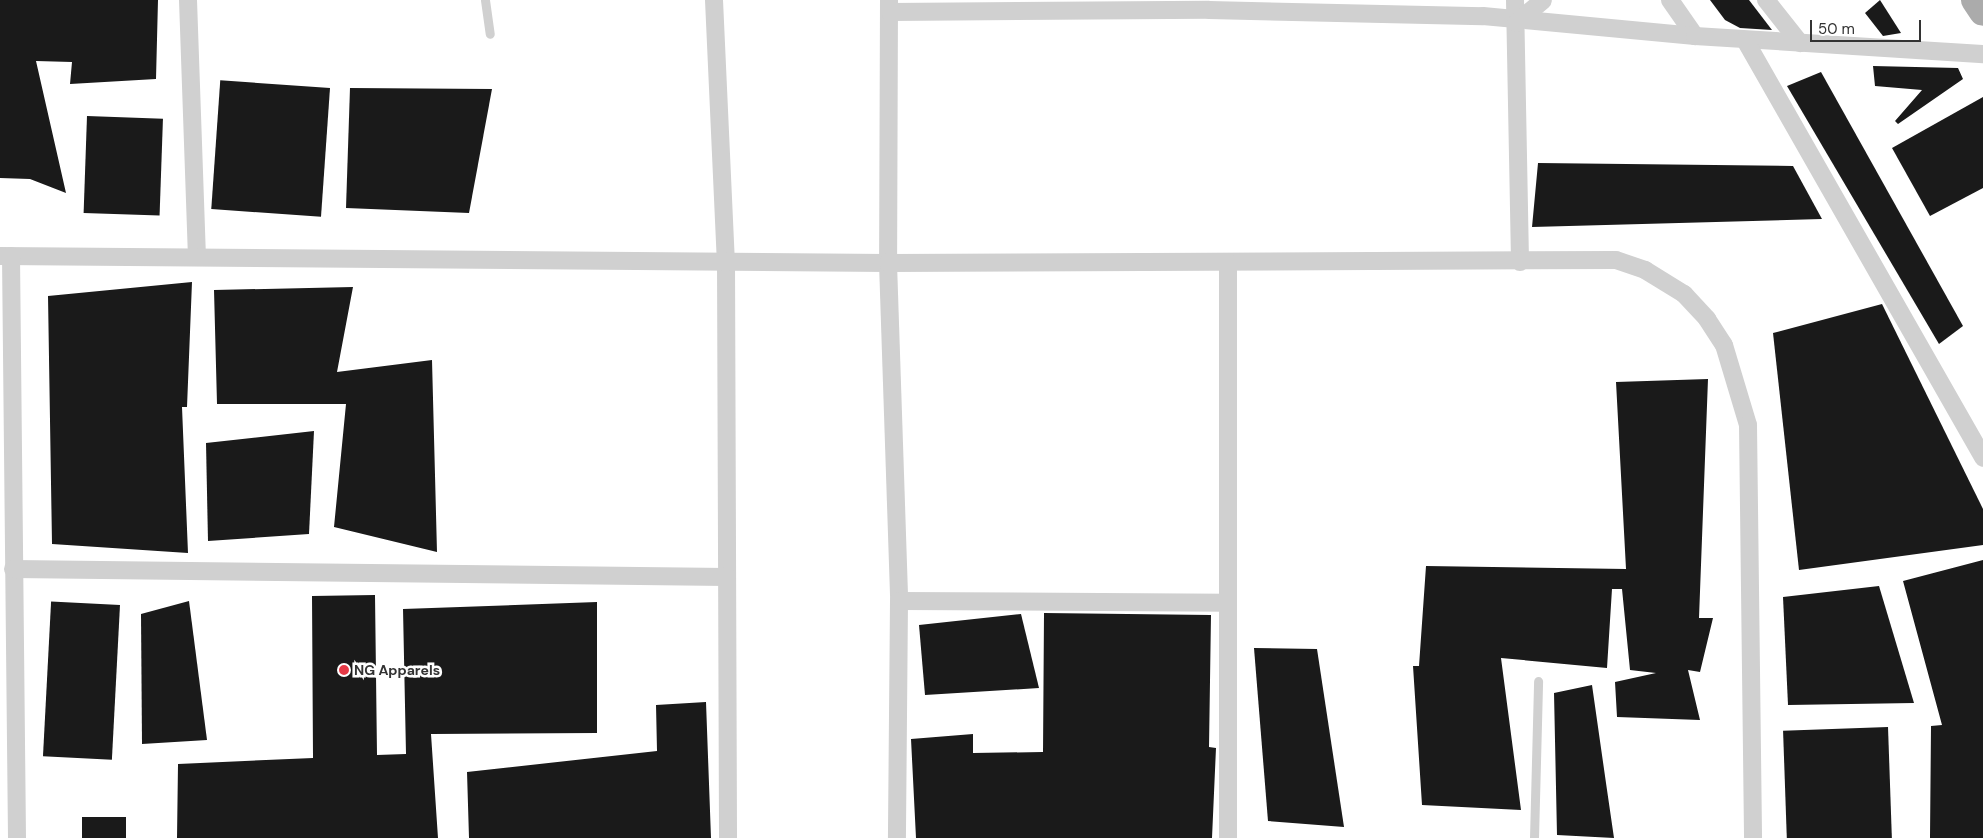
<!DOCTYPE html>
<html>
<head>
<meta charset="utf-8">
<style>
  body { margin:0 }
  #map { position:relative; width:1983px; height:838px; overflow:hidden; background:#fff; font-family:"DM Sans",sans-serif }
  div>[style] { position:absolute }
  .building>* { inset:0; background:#1a1a1a; transform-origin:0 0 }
  .lane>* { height:9px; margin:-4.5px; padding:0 4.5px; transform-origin:4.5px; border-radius:4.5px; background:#d0d0d0 }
  .street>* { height:18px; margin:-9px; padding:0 9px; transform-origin:9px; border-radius:9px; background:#d0d0d0 }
  .primary>* { height:28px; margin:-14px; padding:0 14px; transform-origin:14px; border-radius:14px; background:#ababab }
  .dots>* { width:14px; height:14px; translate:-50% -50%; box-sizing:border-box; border:2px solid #fff; border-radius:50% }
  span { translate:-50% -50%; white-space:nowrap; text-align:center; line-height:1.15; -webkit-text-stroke:5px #fff; paint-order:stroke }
  .poi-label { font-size:14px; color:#333; font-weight:700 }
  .left { translate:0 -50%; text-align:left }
  .scale { position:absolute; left:1810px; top:20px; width:111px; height:22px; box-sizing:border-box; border:2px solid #333; border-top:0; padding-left:6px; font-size:15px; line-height:18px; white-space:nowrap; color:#333; -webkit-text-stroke:4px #fff; paint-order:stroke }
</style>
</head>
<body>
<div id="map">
  <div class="building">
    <i style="clip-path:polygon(0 0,158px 0,156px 79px,70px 84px,72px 62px,36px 61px,66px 193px,30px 179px,0 178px)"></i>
    <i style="clip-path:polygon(1710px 0,1749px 0,1772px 30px,1740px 28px,1725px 20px)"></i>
    <i style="clip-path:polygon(1880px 0,1901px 33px,1883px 36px,1865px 13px)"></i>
    <i style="clip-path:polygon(1873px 66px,1958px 68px,1963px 79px,1898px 124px,1895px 121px,1922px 90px,1875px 86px)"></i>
    <i style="clip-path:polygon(1821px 72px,1963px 326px,1939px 344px,1787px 86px)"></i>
    <i style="left:330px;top:88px;width:129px;height:110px;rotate:94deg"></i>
    <i style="clip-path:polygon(350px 88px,492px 89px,469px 213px,346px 208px)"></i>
    <i style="clip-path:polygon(1983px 97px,1983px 188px,1930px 216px,1892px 148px)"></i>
    <i style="left:87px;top:116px;width:76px;height:97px;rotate:2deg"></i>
    <i style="clip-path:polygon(1538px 163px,1793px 166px,1822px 219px,1532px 227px)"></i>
    <i style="clip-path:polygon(192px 282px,187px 407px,182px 407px,188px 553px,52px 544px,48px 296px)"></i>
    <i style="clip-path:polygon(353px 287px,337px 372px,432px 360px,437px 552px,334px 527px,346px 404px,217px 404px,214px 290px)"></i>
    <i style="clip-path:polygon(1882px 304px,1983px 509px,1983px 545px,1799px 570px,1773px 333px)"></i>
    <i style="clip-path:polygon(1708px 379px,1699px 618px,1713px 618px,1700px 672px,1688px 670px,1700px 720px,1617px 717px,1615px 682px,1656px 673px,1630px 670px,1622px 589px,1612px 589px,1607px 668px,1501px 658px,1521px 810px,1422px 805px,1413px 666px,1419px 666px,1426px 566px,1626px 569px,1616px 382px)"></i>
    <i style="clip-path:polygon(314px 431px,309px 534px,208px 541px,206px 443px)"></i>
    <i style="clip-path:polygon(1983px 560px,1983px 838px,1930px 838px,1931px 726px,1942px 725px,1903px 581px)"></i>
    <i style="clip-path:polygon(1879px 586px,1914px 703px,1788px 705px,1783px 597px)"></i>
    <i style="clip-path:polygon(375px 595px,377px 755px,406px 754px,403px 609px,597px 602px,597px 733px,431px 734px,438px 838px,177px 838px,178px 764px,313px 758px,312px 596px)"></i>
    <i style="clip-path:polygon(189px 601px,207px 740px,142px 744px,141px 614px)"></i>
    <i style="left:120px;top:605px;width:155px;height:69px;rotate:93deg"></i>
    <i style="clip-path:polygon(1044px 613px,1211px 615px,1209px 747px,1216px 748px,1212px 838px,916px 838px,911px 739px,973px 734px,973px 753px,1043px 752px)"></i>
    <i style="clip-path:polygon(1021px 614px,1039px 688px,925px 695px,919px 625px)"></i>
    <i style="clip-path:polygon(1254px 648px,1317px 649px,1344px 827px,1268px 821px)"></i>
    <i style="clip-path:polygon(1592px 685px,1606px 783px,1614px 838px,1557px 835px,1554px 693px)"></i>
    <i style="clip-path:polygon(706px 702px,711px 838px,469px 838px,467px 772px,657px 751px,656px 705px)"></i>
    <i style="left:1888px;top:727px;width:111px;height:105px;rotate:88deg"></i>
    <i style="left:126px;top:817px;width:21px;height:44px;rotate:90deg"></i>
  </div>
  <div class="lane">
    <i style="left:485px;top:0;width:34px;rotate:82deg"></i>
    <i style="left:1534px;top:838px;width:157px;rotate:-88.5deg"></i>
  </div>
  <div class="street">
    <i style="left:188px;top:0;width:254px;rotate:88deg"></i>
    <i style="left:714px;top:0;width:261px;rotate:87.4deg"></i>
    <i style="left:726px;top:261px;width:577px;rotate:89.8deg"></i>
    <i style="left:889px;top:0;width:263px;rotate:90.2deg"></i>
    <i style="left:888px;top:263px;width:338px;rotate:88.1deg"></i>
    <i style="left:899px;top:601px;width:237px;rotate:90.5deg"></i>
    <i style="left:1515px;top:0;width:262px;rotate:88.9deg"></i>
    <i style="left:1670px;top:0;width:44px;rotate:55.2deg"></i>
    <i style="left:1766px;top:0;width:55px;rotate:51.7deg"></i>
    <i style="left:890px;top:12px;width:319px;rotate:-0.4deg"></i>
    <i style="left:1209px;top:10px;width:274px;rotate:1.3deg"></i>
    <i style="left:1483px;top:16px;width:213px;rotate:5.4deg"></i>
    <i style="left:1695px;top:36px;width:289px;rotate:3.6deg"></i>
    <i style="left:1516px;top:23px;width:35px;rotate:-40deg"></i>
    <i style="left:1745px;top:40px;width:481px;rotate:60.3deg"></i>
    <i style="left:0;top:256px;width:888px;rotate:0.45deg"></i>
    <i style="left:888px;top:263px;width:728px;rotate:-0.24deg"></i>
    <i style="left:1616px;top:260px;width:31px;rotate:19deg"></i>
    <i style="left:1645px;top:270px;width:46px;rotate:31.6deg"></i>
    <i style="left:1684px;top:294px;width:34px;rotate:47deg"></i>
    <i style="left:1707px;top:319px;width:31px;rotate:57deg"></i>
    <i style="left:1724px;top:345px;width:84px;rotate:73.3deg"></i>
    <i style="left:1748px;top:425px;width:413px;rotate:89.3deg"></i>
    <i style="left:11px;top:256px;width:582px;rotate:89.41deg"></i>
    <i style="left:13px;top:569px;width:714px;rotate:0.64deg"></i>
    <i style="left:899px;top:601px;width:329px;rotate:0.3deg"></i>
    <i style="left:1228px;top:838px;width:575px;rotate:-90deg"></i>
  </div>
  <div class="primary">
    <i style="left:1975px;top:0;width:14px;rotate:56deg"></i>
  </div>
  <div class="dots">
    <i style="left:344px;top:670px;background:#e63946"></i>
  </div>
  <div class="poi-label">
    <span class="left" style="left:354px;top:670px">NG Apparels</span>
  </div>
  <div class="scale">50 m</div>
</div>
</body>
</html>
